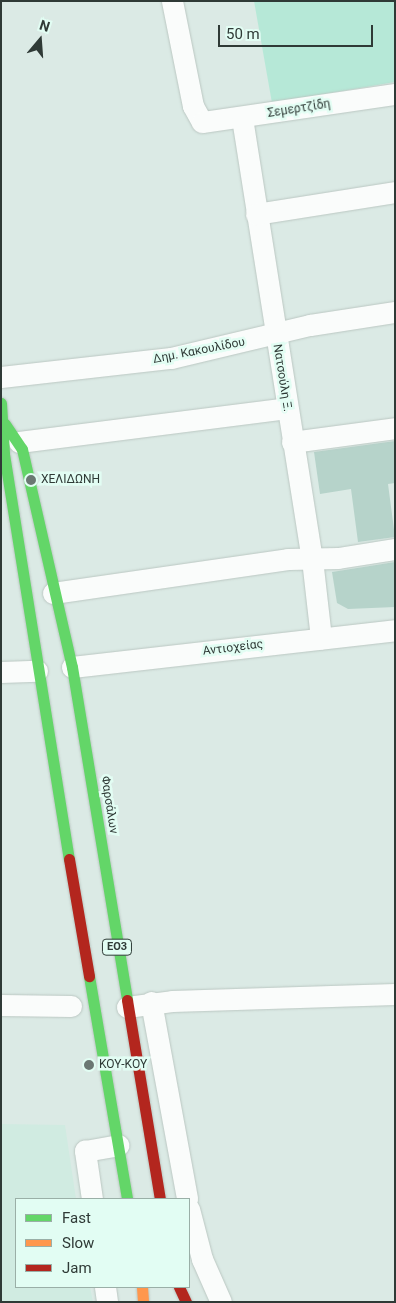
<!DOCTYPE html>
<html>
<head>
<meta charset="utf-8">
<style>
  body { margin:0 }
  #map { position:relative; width:396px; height:1303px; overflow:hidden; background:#dbeae5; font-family:Roboto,sans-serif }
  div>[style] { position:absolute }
  .built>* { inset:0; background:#d0ebe1 }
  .green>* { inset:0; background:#b6e8d7 }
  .building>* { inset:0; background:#b6d3ca }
  .roads { filter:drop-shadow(0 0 1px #bbc7c2) drop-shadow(0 0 1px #bbc7c2) }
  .street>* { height:21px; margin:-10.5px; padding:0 10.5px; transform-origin:10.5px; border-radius:10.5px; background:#fafcfb }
  .fast>* { height:11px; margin:-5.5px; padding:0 5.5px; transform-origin:5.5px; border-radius:5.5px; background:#63d668 }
  .slow>* { height:11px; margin:-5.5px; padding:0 5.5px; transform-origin:5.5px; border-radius:5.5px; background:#ff974d }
  .jam>* { height:11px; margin:-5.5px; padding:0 5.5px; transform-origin:5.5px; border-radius:5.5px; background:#b3261e }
  .dots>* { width:14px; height:14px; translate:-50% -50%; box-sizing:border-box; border:2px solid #e2fdf3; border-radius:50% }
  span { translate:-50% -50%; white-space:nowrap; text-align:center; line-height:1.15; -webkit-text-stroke:5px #e2fdf3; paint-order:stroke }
  .shield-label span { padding:1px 4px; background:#e2fdf3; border:1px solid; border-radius:4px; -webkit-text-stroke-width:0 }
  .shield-label { font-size:11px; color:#2f3a36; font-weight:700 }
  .street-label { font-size:12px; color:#2f3a36 }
  .poi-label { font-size:12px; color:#2f3a36 }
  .left { translate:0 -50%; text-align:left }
  .frame { position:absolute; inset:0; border:2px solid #2f3a36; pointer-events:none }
  .legend { position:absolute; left:15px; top:1198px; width:175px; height:90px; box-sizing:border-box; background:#e2fdf3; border:1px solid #9aafa7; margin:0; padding:6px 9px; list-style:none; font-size:15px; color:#2f3a36 }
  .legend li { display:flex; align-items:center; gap:10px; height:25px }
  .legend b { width:25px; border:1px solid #9aafa7 }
  .north { position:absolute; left:15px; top:15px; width:50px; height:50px; -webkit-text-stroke:4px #e2fdf3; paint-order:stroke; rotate:18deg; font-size:14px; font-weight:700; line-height:20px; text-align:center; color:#2f3a36 }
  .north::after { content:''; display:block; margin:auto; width:18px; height:22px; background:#2f3a36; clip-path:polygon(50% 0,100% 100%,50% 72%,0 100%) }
  .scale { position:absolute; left:218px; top:25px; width:155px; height:22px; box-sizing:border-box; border:2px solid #2f3a36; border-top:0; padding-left:6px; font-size:15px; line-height:18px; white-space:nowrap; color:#2f3a36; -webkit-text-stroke:4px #e2fdf3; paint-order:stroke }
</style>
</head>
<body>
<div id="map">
  <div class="built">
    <i style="clip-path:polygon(1px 1124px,65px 1125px,76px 1199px,16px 1199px,16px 1287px,90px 1287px,93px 1302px,1px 1302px)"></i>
  </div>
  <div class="green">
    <i style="clip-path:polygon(254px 1px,395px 1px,395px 82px,272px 103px)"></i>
  </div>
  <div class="building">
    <i style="clip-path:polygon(395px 441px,395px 483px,388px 484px,395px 537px,358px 542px,351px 489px,320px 494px,314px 452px)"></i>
    <i style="clip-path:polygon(395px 562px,395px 607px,348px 609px,337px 603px,332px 572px)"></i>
  </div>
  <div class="roads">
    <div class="street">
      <i style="left:172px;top:1px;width:107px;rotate:78.7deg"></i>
      <i style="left:193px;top:106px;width:18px;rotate:61deg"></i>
      <i style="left:202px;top:122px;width:195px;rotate:-8.3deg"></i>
      <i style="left:242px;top:118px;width:447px;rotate:81deg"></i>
      <i style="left:312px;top:559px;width:80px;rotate:83.5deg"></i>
      <i style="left:256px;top:214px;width:141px;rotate:-9deg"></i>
      <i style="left:1px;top:377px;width:171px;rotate:-6.4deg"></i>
      <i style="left:171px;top:358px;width:143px;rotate:-13.4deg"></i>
      <i style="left:310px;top:325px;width:86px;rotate:-8.7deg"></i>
      <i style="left:19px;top:442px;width:270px;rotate:-7.2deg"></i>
      <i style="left:292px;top:442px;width:104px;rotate:-7.7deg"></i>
      <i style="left:53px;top:593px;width:237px;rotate:-8.2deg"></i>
      <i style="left:288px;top:559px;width:50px;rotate:-1.1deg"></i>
      <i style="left:338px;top:558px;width:58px;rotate:-9deg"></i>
      <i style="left:72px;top:667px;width:325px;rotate:-6.5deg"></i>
      <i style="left:1px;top:672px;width:36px;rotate:-2deg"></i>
      <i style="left:151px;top:1002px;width:200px;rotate:79.6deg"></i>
      <i style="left:1px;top:1005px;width:70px;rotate:0.8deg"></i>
      <i style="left:127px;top:1007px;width:45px;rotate:-7.6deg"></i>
      <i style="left:172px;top:1001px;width:223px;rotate:-1.8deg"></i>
      <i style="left:92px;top:1199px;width:49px;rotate:-98.3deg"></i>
      <i style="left:85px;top:1151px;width:34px;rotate:-10deg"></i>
      <i style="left:189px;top:1209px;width:52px;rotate:75.4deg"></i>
      <i style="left:202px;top:1259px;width:47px;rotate:66.2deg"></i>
      <i style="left:105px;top:1287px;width:15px;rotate:82deg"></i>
    </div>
    <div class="fast">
      <i style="left:1px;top:403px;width:51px;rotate:86.6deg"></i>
      <i style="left:4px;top:454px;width:410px;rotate:80.9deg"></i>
      <i style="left:5px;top:424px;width:30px;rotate:56deg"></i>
      <i style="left:22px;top:449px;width:224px;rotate:77.1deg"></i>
      <i style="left:72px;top:667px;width:338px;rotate:80.6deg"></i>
      <i style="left:89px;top:976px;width:226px;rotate:80.3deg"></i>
    </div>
    <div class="slow">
      <i style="left:142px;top:1287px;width:15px;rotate:86deg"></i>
    </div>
    <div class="jam">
      <i style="left:69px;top:859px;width:119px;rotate:80.3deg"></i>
      <i style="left:127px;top:1000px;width:202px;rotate:80.6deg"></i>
      <i style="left:179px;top:1287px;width:17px;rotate:65deg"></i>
    </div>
  </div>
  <div class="dots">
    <i style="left:31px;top:480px;background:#6b7873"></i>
    <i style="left:89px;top:1065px;background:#6b7873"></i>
  </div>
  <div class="shield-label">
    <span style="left:117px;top:947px">ΕΟ3</span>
  </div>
  <div class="street-label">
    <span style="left:299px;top:109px;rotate:-9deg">Σεμερτζίδη</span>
    <span style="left:199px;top:351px;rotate:-11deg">Δημ. Κακουλίδου</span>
    <span style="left:282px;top:378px;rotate:81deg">Νατσούλη Ξ.</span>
    <span style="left:233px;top:648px;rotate:-7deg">Αντιοχείας</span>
    <span style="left:109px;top:805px;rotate:81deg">Φαρσάλων</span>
  </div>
  <div class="poi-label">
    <span class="left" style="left:41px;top:480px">ΧΕΛΙΔΩΝΗ</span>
    <span class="left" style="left:99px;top:1065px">ΚΟΥ-ΚΟΥ</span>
  </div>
  <div class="frame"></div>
  <ul class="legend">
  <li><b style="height:6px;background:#63d668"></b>Fast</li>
  <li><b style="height:6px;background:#ff974d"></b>Slow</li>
  <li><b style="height:6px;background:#b3261e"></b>Jam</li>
  </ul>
  <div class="north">N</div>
  <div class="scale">50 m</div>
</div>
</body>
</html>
